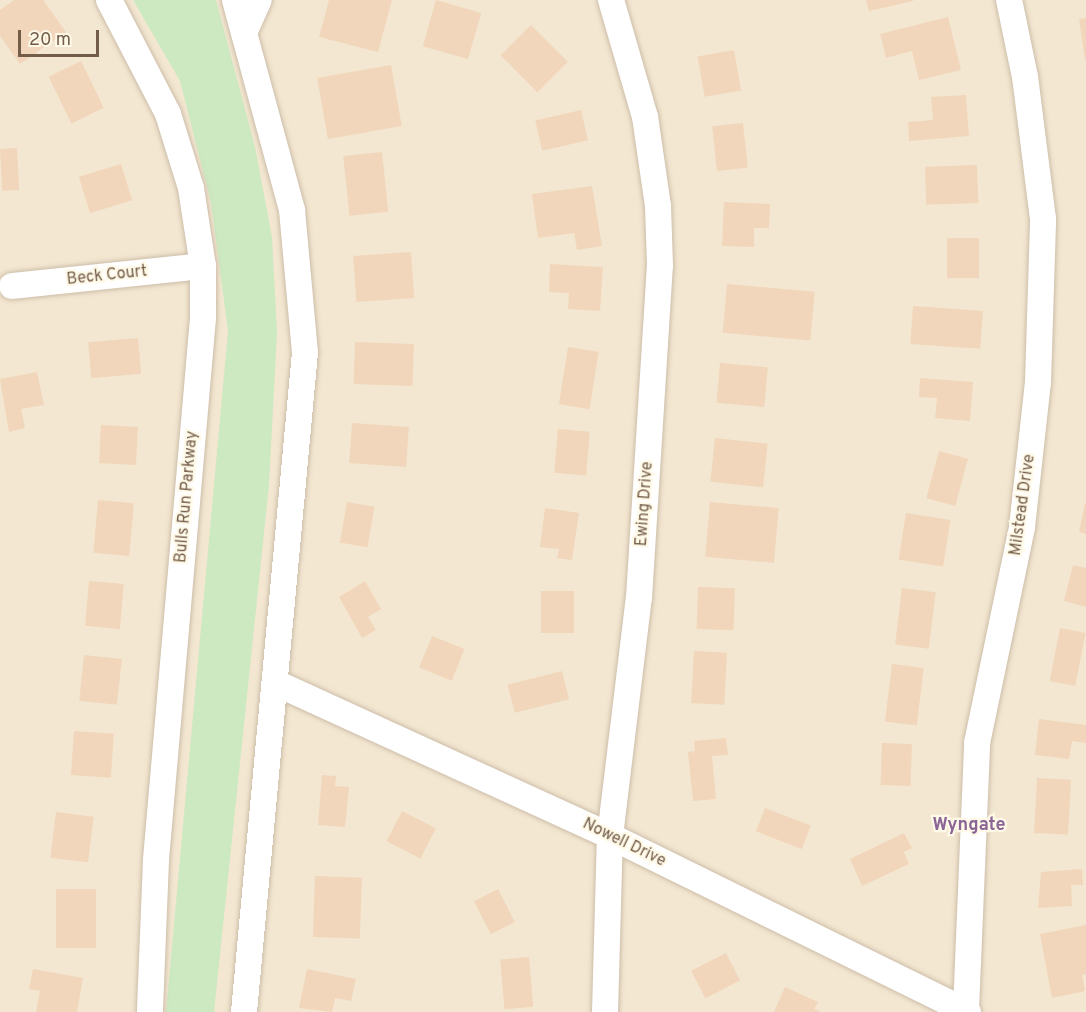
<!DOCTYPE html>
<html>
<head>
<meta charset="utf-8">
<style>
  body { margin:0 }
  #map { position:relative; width:1086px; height:1012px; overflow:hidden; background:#fcf5e2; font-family:Overpass,sans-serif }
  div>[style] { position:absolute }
  .residential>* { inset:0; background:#f3e7d1; transform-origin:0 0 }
  .green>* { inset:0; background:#cde9c1 }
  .building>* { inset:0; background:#f1d6bb; transform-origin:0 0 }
  .roads { filter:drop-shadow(0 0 2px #cdbda9) drop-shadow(0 0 2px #cdbda9) }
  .minor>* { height:26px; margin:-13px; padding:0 13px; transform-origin:13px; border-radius:13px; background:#fff }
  span { translate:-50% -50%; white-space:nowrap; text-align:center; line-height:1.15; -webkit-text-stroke:4.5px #fff9e8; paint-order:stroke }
  .street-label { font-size:16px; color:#735d49 }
  .neighbourhood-label { font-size:18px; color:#8b6596; font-weight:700 }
  .scale { position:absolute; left:18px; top:30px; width:81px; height:27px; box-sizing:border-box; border:3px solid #735d49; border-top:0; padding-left:8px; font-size:18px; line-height:21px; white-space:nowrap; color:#735d49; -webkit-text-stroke:4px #fff9e8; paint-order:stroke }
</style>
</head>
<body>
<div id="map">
  <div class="residential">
    <i style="left:0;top:0;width:1086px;height:1012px"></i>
  </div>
  <div class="green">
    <i style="clip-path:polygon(133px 0,216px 0,255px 147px,272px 237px,277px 332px,269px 485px,214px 1012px,166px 1012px,228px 331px,211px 203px,180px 81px)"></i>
  </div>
  <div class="building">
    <i style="clip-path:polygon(14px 0,43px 0,66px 32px,20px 64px,0 36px,0 10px)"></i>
    <i style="clip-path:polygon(329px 0,392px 0,378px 52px,319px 37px)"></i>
    <i style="left:436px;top:0;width:47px;height:48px;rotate:16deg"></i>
    <i style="clip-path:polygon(866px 0,913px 0,913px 1px,869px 11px)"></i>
    <i style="clip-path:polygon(948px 17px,961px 70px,919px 80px,912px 51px,886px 58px,880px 34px)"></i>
    <i style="clip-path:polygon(1086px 18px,1086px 60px,1085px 60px,1079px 19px)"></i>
    <i style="left:531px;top:25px;width:52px;height:43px;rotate:45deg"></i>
    <i style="left:734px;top:50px;width:41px;height:37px;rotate:80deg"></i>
    <i style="left:81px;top:61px;width:52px;height:36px;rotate:64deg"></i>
    <i style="left:391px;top:65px;width:62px;height:75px;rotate:80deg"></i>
    <i style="clip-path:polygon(966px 95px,969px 136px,909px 141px,908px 122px,933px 120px,931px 97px)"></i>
    <i style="left:581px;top:110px;width:31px;height:47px;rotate:77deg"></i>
    <i style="left:743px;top:123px;width:45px;height:31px;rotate:84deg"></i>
    <i style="left:17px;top:148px;width:42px;height:17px;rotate:87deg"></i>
    <i style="left:382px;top:152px;width:60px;height:39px;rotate:84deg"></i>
    <i style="left:121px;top:164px;width:38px;height:44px;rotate:73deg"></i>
    <i style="left:977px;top:165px;width:38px;height:52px;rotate:88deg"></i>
    <i style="clip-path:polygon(592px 186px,602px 246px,577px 250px,574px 233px,538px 238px,532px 194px)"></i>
    <i style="clip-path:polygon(724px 202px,770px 204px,769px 228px,754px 228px,754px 247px,722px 246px)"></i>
    <i style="left:947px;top:238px;width:32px;height:40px"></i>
    <i style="left:411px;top:252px;width:46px;height:58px;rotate:86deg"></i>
    <i style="clip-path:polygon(550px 264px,603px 267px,600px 311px,568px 309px,569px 293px,549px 292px)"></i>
    <i style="left:727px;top:284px;width:88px;height:49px;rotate:5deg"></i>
    <i style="left:913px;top:306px;width:70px;height:38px;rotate:4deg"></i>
    <i style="left:138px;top:338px;width:36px;height:50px;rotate:85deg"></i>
    <i style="left:355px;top:342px;width:59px;height:42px;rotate:2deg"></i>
    <i style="left:568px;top:347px;width:31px;height:58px;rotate:9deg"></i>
    <i style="left:720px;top:363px;width:48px;height:40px;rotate:5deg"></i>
    <i style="clip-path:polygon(37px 372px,44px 405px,21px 409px,25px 428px,9px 432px,0 379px)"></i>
    <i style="clip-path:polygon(920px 378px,973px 382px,970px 421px,935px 418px,937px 398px,919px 397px)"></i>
    <i style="left:352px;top:423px;width:57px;height:40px;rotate:4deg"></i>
    <i style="left:101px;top:425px;width:37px;height:38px;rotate:3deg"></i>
    <i style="left:558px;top:429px;width:32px;height:44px;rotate:5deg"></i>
    <i style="left:715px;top:438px;width:53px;height:44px;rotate:6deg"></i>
    <i style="left:939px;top:451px;width:30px;height:49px;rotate:15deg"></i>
    <i style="left:98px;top:500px;width:36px;height:53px;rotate:5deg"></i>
    <i style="left:347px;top:502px;width:28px;height:41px;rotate:10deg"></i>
    <i style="left:710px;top:502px;width:69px;height:55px;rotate:5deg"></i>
    <i style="clip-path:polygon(1085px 503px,1086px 503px,1086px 534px,1079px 532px)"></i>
    <i style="clip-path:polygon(545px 508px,579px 513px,572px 560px,557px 558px,559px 549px,540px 547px)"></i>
    <i style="left:906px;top:513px;width:45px;height:47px;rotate:9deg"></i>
    <i style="clip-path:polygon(1073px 565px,1086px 568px,1086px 607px,1064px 601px)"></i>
    <i style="left:89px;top:581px;width:35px;height:45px;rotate:5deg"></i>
    <i style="clip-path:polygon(365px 581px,381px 609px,368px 617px,376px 630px,362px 638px,339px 597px)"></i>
    <i style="left:698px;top:587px;width:37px;height:42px;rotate:2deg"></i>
    <i style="left:902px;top:588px;width:34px;height:57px;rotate:7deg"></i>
    <i style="left:541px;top:591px;width:33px;height:42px"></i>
    <i style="left:1060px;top:628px;width:26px;height:54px;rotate:11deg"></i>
    <i style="left:432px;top:636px;width:35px;height:34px;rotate:22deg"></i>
    <i style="left:694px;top:651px;width:33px;height:52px;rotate:3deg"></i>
    <i style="left:84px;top:655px;width:38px;height:46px;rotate:6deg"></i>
    <i style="left:892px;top:664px;width:32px;height:58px;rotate:7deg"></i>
    <i style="left:562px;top:671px;width:29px;height:56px;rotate:76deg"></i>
    <i style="clip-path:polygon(1039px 719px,1086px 725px,1086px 743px,1072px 741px,1069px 759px,1035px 755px)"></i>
    <i style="left:74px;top:731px;width:40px;height:44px;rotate:4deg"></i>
    <i style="clip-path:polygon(726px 738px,728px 755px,712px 756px,716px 799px,693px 801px,688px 752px,695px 751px,694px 741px)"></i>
    <i style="left:882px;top:743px;width:30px;height:42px;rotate:2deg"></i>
    <i style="clip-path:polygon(322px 775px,336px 776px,335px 786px,349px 787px,345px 827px,318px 825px)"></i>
    <i style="left:1037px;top:778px;width:34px;height:55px;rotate:3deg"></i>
    <i style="left:765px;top:808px;width:49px;height:25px;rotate:21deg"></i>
    <i style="left:402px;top:811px;width:38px;height:34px;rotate:27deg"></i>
    <i style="left:56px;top:812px;width:38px;height:46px;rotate:7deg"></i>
    <i style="clip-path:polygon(904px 833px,912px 848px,904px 852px,909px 864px,862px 886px,850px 859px)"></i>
    <i style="clip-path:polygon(1082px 869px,1083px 885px,1071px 885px,1072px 906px,1038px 908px,1041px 872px)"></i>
    <i style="left:315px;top:876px;width:47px;height:61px;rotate:2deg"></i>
    <i style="left:56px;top:889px;width:40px;height:59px"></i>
    <i style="left:498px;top:889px;width:37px;height:27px;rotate:63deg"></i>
    <i style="clip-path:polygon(1086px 925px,1086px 974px,1082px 975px,1085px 991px,1052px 998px,1040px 934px)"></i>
    <i style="left:726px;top:953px;width:31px;height:39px;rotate:63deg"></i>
    <i style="left:529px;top:957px;width:50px;height:29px;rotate:85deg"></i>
    <i style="clip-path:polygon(33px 969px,83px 978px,77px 1012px,36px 1012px,40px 991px,29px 989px)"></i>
    <i style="clip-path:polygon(307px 969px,356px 979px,351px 1001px,335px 998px,332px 1012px,299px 1008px)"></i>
    <i style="clip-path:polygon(785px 987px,818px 1002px,814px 1009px,821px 1012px,774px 1012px)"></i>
  </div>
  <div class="roads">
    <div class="minor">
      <i style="left:109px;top:0;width:128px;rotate:62.6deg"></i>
      <i style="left:168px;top:114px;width:77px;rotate:72.7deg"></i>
      <i style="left:191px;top:188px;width:79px;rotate:81.3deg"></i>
      <i style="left:203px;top:266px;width:52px;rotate:90deg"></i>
      <i style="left:203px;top:318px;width:544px;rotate:94.96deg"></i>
      <i style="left:156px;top:860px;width:152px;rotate:92.3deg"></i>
      <i style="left:235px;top:0;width:218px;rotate:74.8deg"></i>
      <i style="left:292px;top:210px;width:143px;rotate:84.8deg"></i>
      <i style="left:305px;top:352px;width:663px;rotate:95.28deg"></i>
      <i style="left:244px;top:33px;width:36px;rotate:-66deg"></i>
      <i style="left:12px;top:286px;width:192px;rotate:-6deg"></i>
      <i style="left:276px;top:683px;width:367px;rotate:24.6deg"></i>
      <i style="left:610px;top:836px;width:399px;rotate:26.2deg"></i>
      <i style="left:966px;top:1010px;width:267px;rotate:-87.6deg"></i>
      <i style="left:977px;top:743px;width:221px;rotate:-78.2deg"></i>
      <i style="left:1022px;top:527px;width:146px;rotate:-83.7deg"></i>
      <i style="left:1038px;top:382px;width:163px;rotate:-88.2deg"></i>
      <i style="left:1043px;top:219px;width:143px;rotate:-97.2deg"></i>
      <i style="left:1025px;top:77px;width:79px;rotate:-101.7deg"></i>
      <i style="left:605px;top:1012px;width:176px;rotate:-88.4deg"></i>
      <i style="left:610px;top:836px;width:240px;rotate:-83.1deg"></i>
      <i style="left:639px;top:598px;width:333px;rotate:-86.4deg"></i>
      <i style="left:660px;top:266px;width:60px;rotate:-91.9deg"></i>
      <i style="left:658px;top:206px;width:90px;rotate:-98.3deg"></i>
      <i style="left:645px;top:117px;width:122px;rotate:-106.2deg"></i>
    </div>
  </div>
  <div class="street-label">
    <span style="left:107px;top:276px;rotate:-6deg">Beck Court</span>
    <span style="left:187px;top:497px;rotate:-85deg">Bulls Run Parkway</span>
    <span style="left:645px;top:504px;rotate:-86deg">Ewing Drive</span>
    <span style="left:1023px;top:505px;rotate:-82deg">Milstead Drive</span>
    <span style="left:624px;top:843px;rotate:26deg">Nowell Drive</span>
  </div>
  <div class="neighbourhood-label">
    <span style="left:969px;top:826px">Wyngate</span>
  </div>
  <div class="scale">20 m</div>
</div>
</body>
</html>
